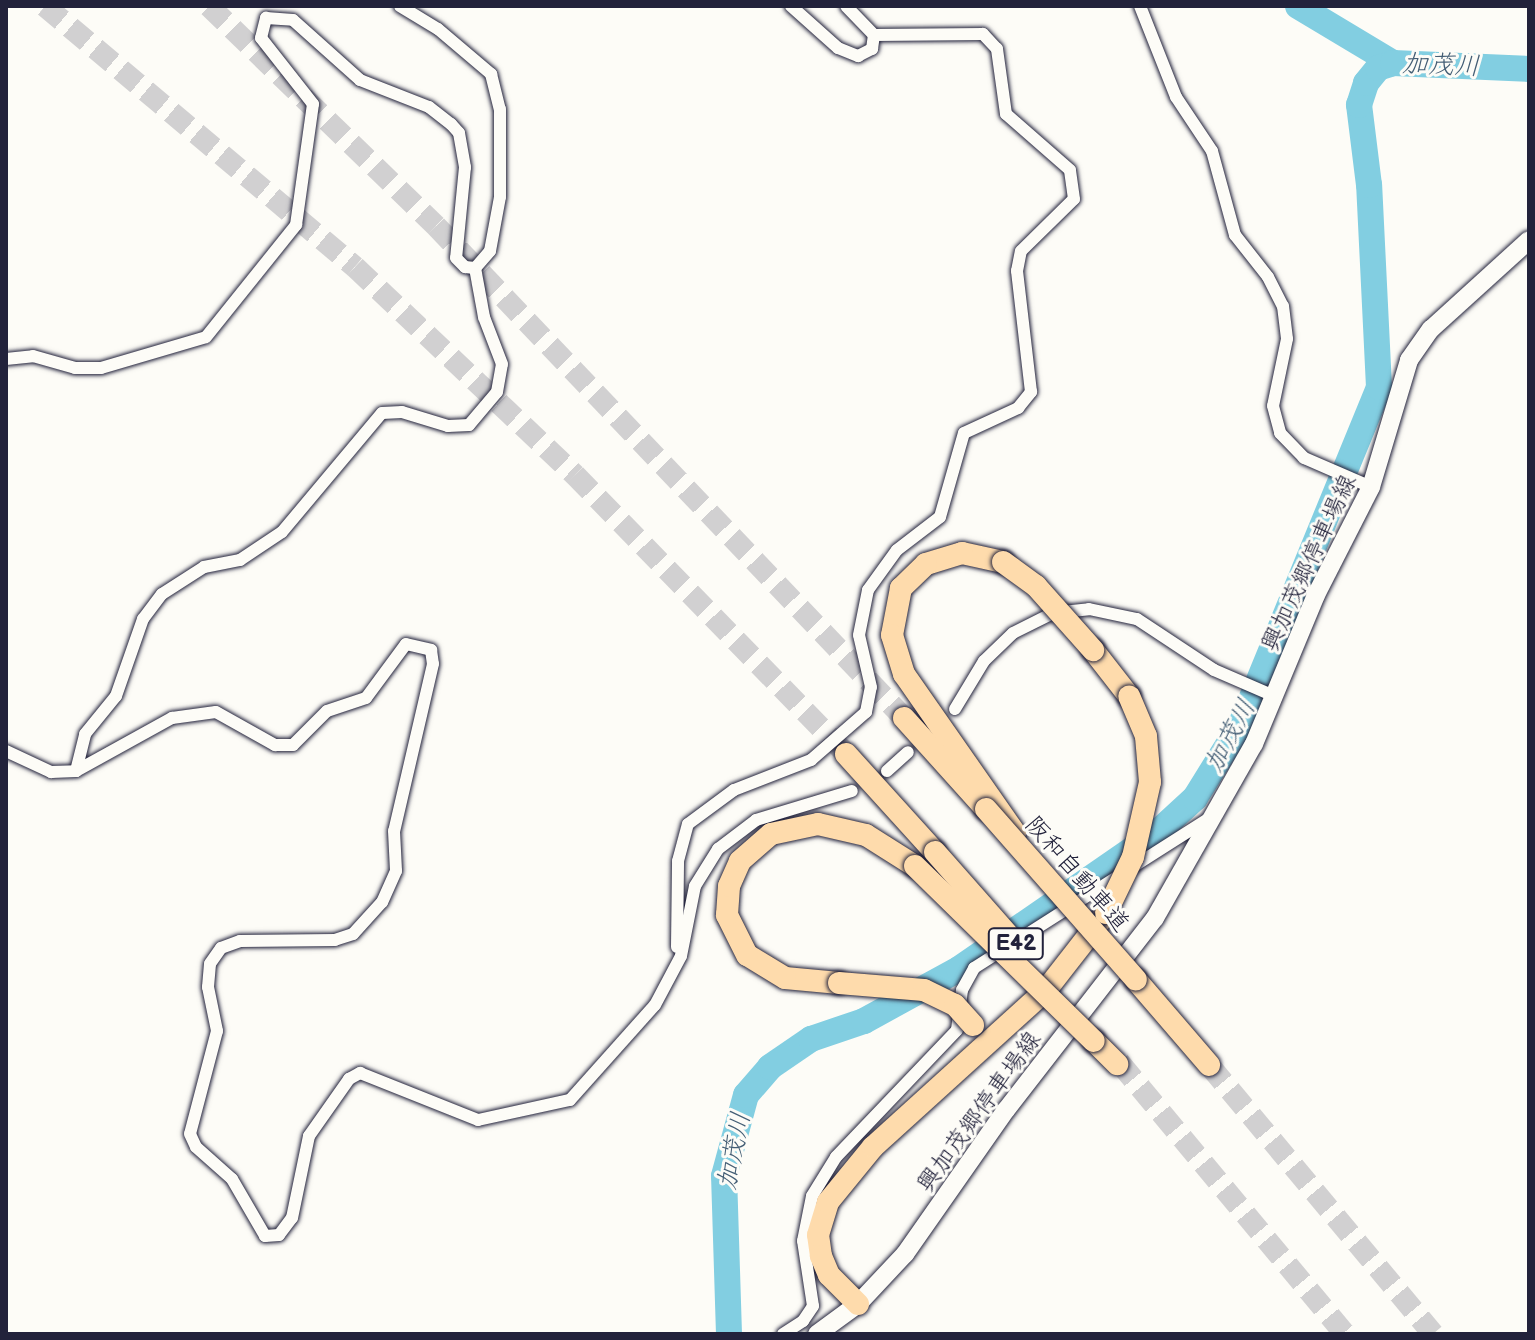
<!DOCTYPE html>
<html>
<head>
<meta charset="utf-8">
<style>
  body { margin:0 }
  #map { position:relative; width:1535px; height:1340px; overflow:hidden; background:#fdfcf7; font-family:"Balsamiq Sans","Klee One",sans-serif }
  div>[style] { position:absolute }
  .river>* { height:26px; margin:-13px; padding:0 13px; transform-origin:13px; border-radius:13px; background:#82cee1 }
  .highway-tunnel>* { height:22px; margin-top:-11px; transform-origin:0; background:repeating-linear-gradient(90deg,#d1d0d1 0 22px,transparent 0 33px) }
  .roads { filter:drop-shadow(0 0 2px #22223b) drop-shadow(0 0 2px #22223b) }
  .street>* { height:12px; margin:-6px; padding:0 6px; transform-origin:6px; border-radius:6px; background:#fdfcf7 }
  .secondary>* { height:18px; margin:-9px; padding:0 9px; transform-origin:9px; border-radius:9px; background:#fdfcf7 }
  .highway>* { height:22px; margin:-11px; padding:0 11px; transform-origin:11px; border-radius:11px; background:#fedbac }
  .bridges { filter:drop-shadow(0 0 2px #22223b) drop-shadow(0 0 2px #22223b) }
  .highway-bridge>* { height:22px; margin:-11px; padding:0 11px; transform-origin:11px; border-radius:11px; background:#fedbac }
  span { translate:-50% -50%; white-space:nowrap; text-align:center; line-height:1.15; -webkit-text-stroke:6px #fdfcf7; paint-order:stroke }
  .shield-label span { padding:2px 6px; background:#fdfcf7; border:2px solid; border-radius:6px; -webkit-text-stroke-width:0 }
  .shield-label { font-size:22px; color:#22223b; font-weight:700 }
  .street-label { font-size:24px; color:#22223b }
  .water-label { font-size:26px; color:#445e75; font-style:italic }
  .frame { position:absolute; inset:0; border:8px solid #22223b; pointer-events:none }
</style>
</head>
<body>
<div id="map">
  <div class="river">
    <i style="left:1298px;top:6px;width:111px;rotate:31deg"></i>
    <i style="left:729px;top:1334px;width:158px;rotate:-91.8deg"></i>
    <i style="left:724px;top:1176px;width:84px;rotate:-74.8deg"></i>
    <i style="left:746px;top:1095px;width:37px;rotate:-49deg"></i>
    <i style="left:770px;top:1067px;width:50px;rotate:-34.3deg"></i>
    <i style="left:811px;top:1039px;width:56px;rotate:-18.8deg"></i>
    <i style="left:864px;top:1021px;width:108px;rotate:-28.7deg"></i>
    <i style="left:959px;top:969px;width:243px;rotate:-34.6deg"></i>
    <i style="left:1159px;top:831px;width:49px;rotate:-42.5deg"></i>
    <i style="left:1195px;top:798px;width:87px;rotate:-58.1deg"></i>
    <i style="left:1241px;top:724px;width:364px;rotate:-67.7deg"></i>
    <i style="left:1379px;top:387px;width:202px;rotate:-92.8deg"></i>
    <i style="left:1369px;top:185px;width:81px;rotate:-97.1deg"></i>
    <i style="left:1359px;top:105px;width:23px;rotate:-72deg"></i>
    <i style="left:1366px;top:83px;width:19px;rotate:-51deg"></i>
    <i style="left:1378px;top:68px;width:16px;rotate:-18deg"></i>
    <i style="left:1393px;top:63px;width:136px;rotate:2.5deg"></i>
  </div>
  <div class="highway-tunnel">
    <i style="left:45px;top:6px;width:405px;rotate:40.1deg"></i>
    <i style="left:355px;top:267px;width:303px;rotate:43.4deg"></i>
    <i style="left:575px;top:475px;width:389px;rotate:45.8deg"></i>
    <i style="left:209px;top:6px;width:316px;rotate:44.1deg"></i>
    <i style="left:436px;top:226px;width:679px;rotate:46.43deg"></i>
    <i style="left:1119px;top:1062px;width:354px;rotate:50.3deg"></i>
    <i style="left:1209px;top:1065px;width:350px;rotate:50.2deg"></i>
  </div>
  <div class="roads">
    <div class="street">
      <i style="left:400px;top:6px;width:44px;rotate:31.2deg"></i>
      <i style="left:438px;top:29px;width:70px;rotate:40.3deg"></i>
      <i style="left:491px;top:74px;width:36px;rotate:76deg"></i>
      <i style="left:500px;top:109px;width:88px;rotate:90deg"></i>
      <i style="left:500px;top:197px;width:55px;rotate:100.5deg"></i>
      <i style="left:490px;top:251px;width:23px;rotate:131deg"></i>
      <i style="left:791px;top:6px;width:63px;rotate:41.8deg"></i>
      <i style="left:838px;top:48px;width:22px;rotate:22deg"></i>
      <i style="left:858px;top:56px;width:16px;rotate:-27deg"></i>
      <i style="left:872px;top:49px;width:14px;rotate:-82deg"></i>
      <i style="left:1140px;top:6px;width:98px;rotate:68.4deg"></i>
      <i style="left:1176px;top:97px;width:65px;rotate:56.3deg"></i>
      <i style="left:1212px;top:151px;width:87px;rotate:74.7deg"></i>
      <i style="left:1235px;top:235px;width:53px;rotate:51.8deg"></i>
      <i style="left:1268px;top:277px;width:33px;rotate:63deg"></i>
      <i style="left:1283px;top:306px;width:33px;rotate:83deg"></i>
      <i style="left:1287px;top:339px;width:68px;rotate:101.8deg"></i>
      <i style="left:1273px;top:406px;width:28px;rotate:75deg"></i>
      <i style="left:1280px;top:433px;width:35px;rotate:46deg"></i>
      <i style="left:1304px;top:458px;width:73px;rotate:23.4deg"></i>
      <i style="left:6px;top:359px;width:27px;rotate:-6deg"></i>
      <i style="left:33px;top:356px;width:44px;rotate:15.9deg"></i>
      <i style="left:75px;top:368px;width:26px"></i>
      <i style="left:101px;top:368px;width:109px;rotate:-16.4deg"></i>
      <i style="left:206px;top:337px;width:144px;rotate:-51.2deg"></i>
      <i style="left:296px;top:225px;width:122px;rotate:-82deg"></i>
      <i style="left:313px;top:104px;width:84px;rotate:-128.2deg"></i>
      <i style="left:261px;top:38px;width:21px;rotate:-76deg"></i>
      <i style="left:266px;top:18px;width:27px;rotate:4deg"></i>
      <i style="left:293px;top:20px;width:90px;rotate:41.8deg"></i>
      <i style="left:360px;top:80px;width:74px;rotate:21.4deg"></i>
      <i style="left:429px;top:107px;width:28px;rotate:38deg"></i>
      <i style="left:451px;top:124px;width:12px;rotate:48deg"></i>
      <i style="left:459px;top:133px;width:35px;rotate:80deg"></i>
      <i style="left:465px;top:167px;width:91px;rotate:95.6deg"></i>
      <i style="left:456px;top:258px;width:13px;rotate:45deg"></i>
      <i style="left:465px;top:267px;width:10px;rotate:6deg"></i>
      <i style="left:955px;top:709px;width:56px;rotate:-58.9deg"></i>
      <i style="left:984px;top:661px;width:40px;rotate:-44deg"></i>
      <i style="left:1013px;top:633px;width:45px;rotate:-26.6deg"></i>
      <i style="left:1053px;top:613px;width:36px;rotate:-6deg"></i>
      <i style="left:1089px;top:609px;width:49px;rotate:11.8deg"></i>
      <i style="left:1137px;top:619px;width:92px;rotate:33.5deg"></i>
      <i style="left:1214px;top:670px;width:68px;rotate:23.5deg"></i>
      <i style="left:6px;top:751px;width:50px;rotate:25deg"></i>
      <i style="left:51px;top:772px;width:25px;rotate:-2deg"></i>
      <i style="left:76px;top:771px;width:110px;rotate:-28.9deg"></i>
      <i style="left:172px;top:718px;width:44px;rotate:-7.8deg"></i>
      <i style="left:216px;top:712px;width:68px;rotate:29.2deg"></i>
      <i style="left:275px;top:745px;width:18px"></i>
      <i style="left:293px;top:745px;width:48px;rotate:-45deg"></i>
      <i style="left:327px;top:711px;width:41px;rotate:-18.4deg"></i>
      <i style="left:366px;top:698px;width:67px;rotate:-53.5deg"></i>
      <i style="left:406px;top:644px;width:26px;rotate:13deg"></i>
      <i style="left:431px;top:650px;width:14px;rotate:82deg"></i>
      <i style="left:433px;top:664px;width:171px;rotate:103.1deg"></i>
      <i style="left:394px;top:831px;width:40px;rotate:87.1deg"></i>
      <i style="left:396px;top:871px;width:34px;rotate:114deg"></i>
      <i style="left:382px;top:902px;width:43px;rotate:132.2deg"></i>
      <i style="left:353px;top:934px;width:19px;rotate:162deg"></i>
      <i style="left:335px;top:940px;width:95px;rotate:179.4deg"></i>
      <i style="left:240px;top:941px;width:20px;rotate:160deg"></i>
      <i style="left:221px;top:948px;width:19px;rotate:125deg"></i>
      <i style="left:210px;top:964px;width:23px;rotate:95deg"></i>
      <i style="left:208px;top:987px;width:45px;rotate:78.4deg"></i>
      <i style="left:217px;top:1031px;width:106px;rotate:104.7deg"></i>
      <i style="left:190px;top:1134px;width:14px;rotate:65deg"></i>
      <i style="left:196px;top:1147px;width:48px;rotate:41.6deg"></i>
      <i style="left:232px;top:1179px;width:66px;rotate:59.9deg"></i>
      <i style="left:265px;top:1236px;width:14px;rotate:-4deg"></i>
      <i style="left:279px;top:1235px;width:21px;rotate:-53deg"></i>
      <i style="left:292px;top:1218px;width:84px;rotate:-78.3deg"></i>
      <i style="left:309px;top:1136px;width:70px;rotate:-54.9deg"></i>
      <i style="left:349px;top:1079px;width:13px;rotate:-29deg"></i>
      <i style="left:360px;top:1073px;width:127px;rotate:21.7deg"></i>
      <i style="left:478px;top:1120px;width:94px;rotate:-12.3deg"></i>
      <i style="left:570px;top:1100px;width:127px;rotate:-48.2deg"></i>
      <i style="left:655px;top:1005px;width:55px;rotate:-62deg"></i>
      <i style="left:681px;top:956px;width:71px;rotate:-78.7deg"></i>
      <i style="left:695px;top:886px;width:44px;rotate:-58.1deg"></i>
      <i style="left:718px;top:849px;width:48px;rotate:-37.3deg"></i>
      <i style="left:756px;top:820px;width:100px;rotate:-16.8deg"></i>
      <i style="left:76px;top:771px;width:38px;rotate:-76deg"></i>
      <i style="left:85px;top:734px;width:49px;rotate:-50.8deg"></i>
      <i style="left:116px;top:696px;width:82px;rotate:-70.7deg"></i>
      <i style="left:143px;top:619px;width:31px;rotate:-53deg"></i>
      <i style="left:162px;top:594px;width:50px;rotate:-32.7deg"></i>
      <i style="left:204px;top:567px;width:37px;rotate:-11deg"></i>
      <i style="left:240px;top:560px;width:50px;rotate:-33.7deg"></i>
      <i style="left:282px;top:532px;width:155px;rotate:-50deg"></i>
      <i style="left:382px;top:413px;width:20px;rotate:-3deg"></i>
      <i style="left:402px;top:412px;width:48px;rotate:16.9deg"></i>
      <i style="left:448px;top:426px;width:21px;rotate:-3deg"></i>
      <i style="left:469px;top:425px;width:43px;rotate:-49.7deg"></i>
      <i style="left:497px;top:392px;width:28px;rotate:-80deg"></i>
      <i style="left:502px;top:364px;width:50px;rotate:-111deg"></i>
      <i style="left:484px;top:317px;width:50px;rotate:-100.4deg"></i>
      <i style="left:887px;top:771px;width:28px;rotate:-42deg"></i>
      <i style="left:677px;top:947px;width:86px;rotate:-89.3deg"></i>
      <i style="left:678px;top:861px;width:38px;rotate:-75deg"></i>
      <i style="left:688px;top:824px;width:57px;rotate:-36.5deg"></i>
      <i style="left:734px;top:790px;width:83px;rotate:-21.3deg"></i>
      <i style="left:811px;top:760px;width:73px;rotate:-41.1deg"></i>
      <i style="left:866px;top:712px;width:25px;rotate:-79deg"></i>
      <i style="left:871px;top:687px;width:53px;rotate:-103deg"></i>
      <i style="left:859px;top:635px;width:46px;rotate:-78.7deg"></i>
      <i style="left:868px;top:590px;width:49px;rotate:-54.1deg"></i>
      <i style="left:897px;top:550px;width:54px;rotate:-37.5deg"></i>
      <i style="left:940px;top:517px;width:87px;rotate:-74.1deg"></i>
      <i style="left:964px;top:433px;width:60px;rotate:-24.8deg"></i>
      <i style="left:1018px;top:408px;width:21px;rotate:-51deg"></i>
      <i style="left:1031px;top:392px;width:122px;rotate:-96.6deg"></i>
      <i style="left:1017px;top:271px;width:20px;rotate:-79deg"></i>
      <i style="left:1021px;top:251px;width:74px;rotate:-44.5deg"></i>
      <i style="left:1074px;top:199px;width:29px;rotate:-98deg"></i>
      <i style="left:1070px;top:170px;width:85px;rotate:-138.8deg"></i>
      <i style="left:1006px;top:114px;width:66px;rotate:-97.9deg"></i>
      <i style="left:997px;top:49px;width:21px;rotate:-133deg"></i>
      <i style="left:983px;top:34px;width:109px;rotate:179.5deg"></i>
      <i style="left:874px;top:35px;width:40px;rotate:-134deg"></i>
      <i style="left:783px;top:1334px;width:24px;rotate:-33deg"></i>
      <i style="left:803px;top:1321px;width:18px;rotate:-56deg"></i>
      <i style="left:813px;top:1306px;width:66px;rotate:-98.7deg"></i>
      <i style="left:803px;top:1241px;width:46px;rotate:-78.7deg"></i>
      <i style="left:812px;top:1196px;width:46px;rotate:-58.4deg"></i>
      <i style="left:836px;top:1157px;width:175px;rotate:-46.4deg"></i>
      <i style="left:957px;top:1030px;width:40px;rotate:-82.9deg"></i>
      <i style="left:962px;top:990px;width:25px;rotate:-61deg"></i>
      <i style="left:974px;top:968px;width:283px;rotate:-32.5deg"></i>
    </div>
    <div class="secondary">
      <i style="left:817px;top:1334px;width:51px;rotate:-36.2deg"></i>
      <i style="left:858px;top:1304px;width:69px;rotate:-46.8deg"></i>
      <i style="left:905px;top:1254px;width:176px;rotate:-55deg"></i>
      <i style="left:1006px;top:1110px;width:243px;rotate:-52.2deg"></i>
      <i style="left:1155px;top:918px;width:200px;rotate:-60.4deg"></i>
      <i style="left:1254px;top:744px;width:161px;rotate:-67.4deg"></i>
      <i style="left:1316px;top:595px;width:121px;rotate:-63deg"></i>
      <i style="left:1371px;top:487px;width:133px;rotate:-73.3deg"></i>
      <i style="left:1409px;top:360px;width:38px;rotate:-55deg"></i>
      <i style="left:1431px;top:329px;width:132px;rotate:-42.2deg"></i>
    </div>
    <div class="highway">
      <i style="left:1003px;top:562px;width:42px;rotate:-167.6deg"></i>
      <i style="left:962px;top:553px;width:38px;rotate:163deg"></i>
      <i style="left:926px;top:564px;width:35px;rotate:136deg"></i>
      <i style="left:901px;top:588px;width:48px;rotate:100.8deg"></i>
      <i style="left:892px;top:635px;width:41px;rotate:72.9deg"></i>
      <i style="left:904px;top:674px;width:194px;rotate:55.1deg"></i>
      <i style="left:1093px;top:650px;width:58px;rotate:52deg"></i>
      <i style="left:904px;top:718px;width:122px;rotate:48deg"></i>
      <i style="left:846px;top:754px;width:132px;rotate:47.8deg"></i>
      <i style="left:1136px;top:980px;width:112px;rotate:49.3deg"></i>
      <i style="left:839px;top:983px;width:54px;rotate:-174.7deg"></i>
      <i style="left:785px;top:978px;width:44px;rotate:-148.8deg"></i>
      <i style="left:747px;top:955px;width:45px;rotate:-116.6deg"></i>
      <i style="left:727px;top:915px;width:29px;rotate:-86deg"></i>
      <i style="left:729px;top:886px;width:27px;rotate:-66deg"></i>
      <i style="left:740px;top:861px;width:41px;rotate:-41.1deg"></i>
      <i style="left:771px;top:834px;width:48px;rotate:-12deg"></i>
      <i style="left:818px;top:824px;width:49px;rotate:12.9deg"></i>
      <i style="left:866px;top:835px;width:58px;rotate:32.3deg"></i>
      <i style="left:1094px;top:1041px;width:33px;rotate:45deg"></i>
      <i style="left:858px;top:1304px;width:41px;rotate:-135deg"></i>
      <i style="left:829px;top:1275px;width:21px;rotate:-113deg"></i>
      <i style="left:821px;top:1256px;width:21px;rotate:-98deg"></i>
      <i style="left:818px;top:1235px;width:34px;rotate:-73deg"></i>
      <i style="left:828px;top:1202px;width:71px;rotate:-50.7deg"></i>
      <i style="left:873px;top:1147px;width:234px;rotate:-42.2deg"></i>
      <i style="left:1046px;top:990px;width:93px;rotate:-52deg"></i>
    </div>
  </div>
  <div class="bridges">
    <div class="highway-bridge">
      <i style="left:1003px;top:562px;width:41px;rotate:36deg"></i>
      <i style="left:1036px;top:586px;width:86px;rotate:48.3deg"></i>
      <i style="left:986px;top:809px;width:227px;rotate:48.7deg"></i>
      <i style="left:935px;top:852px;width:113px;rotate:48.6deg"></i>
      <i style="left:915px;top:866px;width:250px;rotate:44.4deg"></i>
      <i style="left:1106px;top:913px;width:62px;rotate:-64.3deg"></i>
      <i style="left:1133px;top:857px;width:77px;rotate:-77.2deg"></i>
      <i style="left:1150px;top:782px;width:46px;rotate:-95deg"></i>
      <i style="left:1146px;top:736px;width:43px;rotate:-113deg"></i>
      <i style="left:839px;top:983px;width:85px;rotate:4.7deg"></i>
      <i style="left:924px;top:990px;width:34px;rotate:26deg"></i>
      <i style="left:955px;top:1005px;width:27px;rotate:48deg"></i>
    </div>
  </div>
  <div class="shield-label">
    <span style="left:1016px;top:944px">E42</span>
  </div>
  <div class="street-label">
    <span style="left:1309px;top:563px;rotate:-65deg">興加茂郷停車場線</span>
    <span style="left:1077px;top:874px;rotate:49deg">阪和自動車道</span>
    <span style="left:979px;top:1112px;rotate:-54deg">興加茂郷停車場線</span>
  </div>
  <div class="water-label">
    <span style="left:1441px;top:66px;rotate:2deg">加茂川</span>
    <span style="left:1231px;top:736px;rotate:-62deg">加茂川</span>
    <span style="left:735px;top:1151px;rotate:-79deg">加茂川</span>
  </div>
  <div class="frame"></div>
</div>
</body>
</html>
